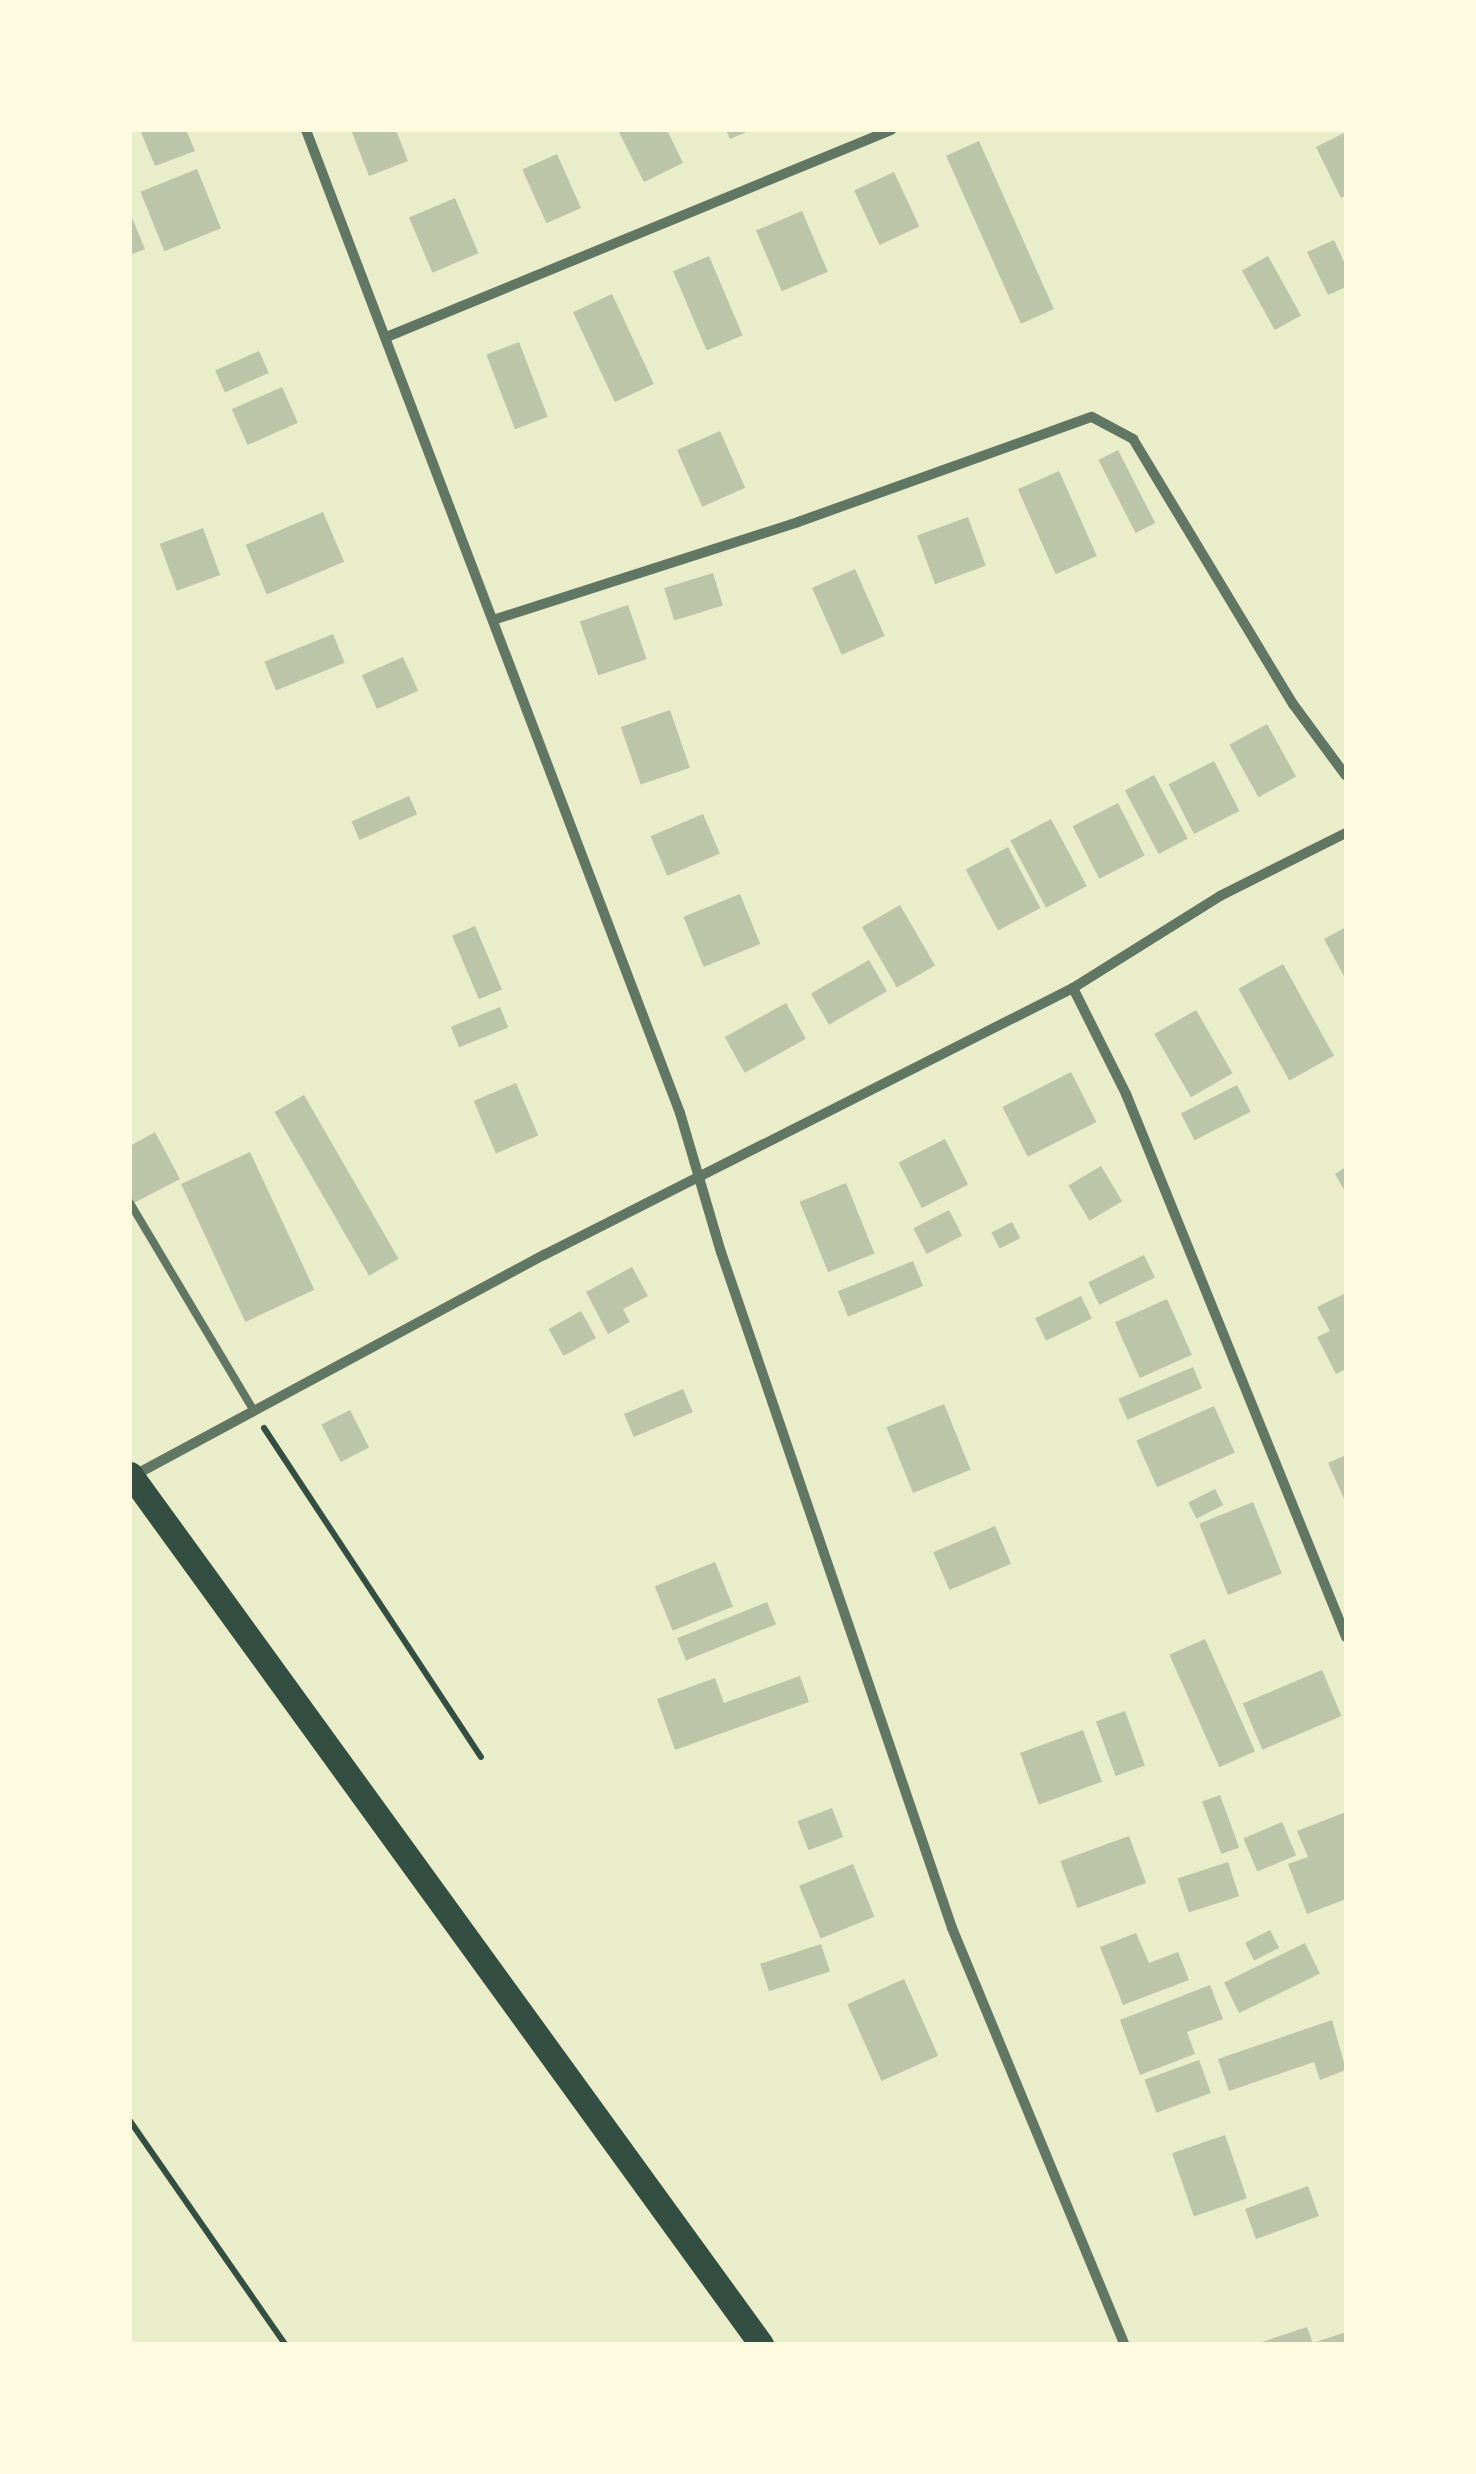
<!DOCTYPE html>
<html>
<head>
<meta charset="utf-8">
<style>
  body { margin:0 }
  #map { position:relative; width:1476px; height:2474px; overflow:hidden; background:#e9edc9; font-family:"Fira Sans Condensed",sans-serif }
  div>[style] { position:absolute }
  .building>* { inset:0; background:#bcc5a7; transform-origin:0 0 }
  .path>* { height:6px; margin:-3px; padding:0 3px; transform-origin:3px; border-radius:3px; background:#344e41 }
  .service>* { height:8px; margin:-4px; padding:0 4px; transform-origin:4px; border-radius:4px; background:#617663 }
  .minor>* { height:10px; margin:-5px; padding:0 5px; transform-origin:5px; border-radius:5px; background:#617663 }
  .trunk>* { height:25px; margin:-12.5px; padding:0 12.5px; transform-origin:12.5px; border-radius:12.5px; background:#344e41 }
  span { translate:-50% -50%; white-space:nowrap; text-align:center; line-height:1.15; -webkit-text-stroke:10px #fefae0; paint-order:stroke }
  .frame { position:absolute; inset:0; border:132px solid #fefae0; pointer-events:none }
</style>
</head>
<body>
<div id="map">
  <div class="building">
    <i style="clip-path:polygon(140px 130px,186px 130px,195px 151px,155px 166px)"></i>
    <i style="clip-path:polygon(351px 130px,396px 130px,408px 161px,369px 176px)"></i>
    <i style="clip-path:polygon(618px 130px,667px 130px,683px 163px,644px 182px)"></i>
    <i style="clip-path:polygon(726px 130px,751px 130px,730px 139px)"></i>
    <i style="clip-path:polygon(1346px 132px,1346px 195px,1341px 198px,1316px 147px)"></i>
    <i style="left:979px;top:141px;width:184px;height:36px;rotate:66deg"></i>
    <i style="left:557px;top:154px;width:59px;height:38px;rotate:66deg"></i>
    <i style="left:197px;top:169px;width:64px;height:61px;rotate:68deg"></i>
    <i style="left:894px;top:172px;width:60px;height:44px;rotate:65deg"></i>
    <i style="left:455px;top:198px;width:60px;height:50px;rotate:67deg"></i>
    <i style="left:802px;top:211px;width:66px;height:50px;rotate:67deg"></i>
    <i style="clip-path:polygon(130px 213px,145px 249px,130px 255px)"></i>
    <i style="clip-path:polygon(1334px 240px,1346px 266px,1346px 287px,1328px 295px,1307px 252px)"></i>
    <i style="left:709px;top:256px;width:86px;height:39px;rotate:67deg"></i>
    <i style="left:1268px;top:256px;width:68px;height:30px;rotate:61deg"></i>
    <i style="left:612px;top:294px;width:99px;height:43px;rotate:65deg"></i>
    <i style="left:519px;top:342px;width:80px;height:35px;rotate:69deg"></i>
    <i style="left:259px;top:351px;width:24px;height:48px;rotate:66deg"></i>
    <i style="left:282px;top:387px;width:39px;height:55px;rotate:66deg"></i>
    <i style="left:720px;top:431px;width:62px;height:47px;rotate:66deg"></i>
    <i style="left:1118px;top:450px;width:82px;height:22px;rotate:63deg"></i>
    <i style="left:1059px;top:471px;width:93px;height:45px;rotate:66deg"></i>
    <i style="left:323px;top:512px;width:54px;height:84px;rotate:67deg"></i>
    <i style="left:968px;top:517px;width:52px;height:54px;rotate:70deg"></i>
    <i style="left:203px;top:528px;width:50px;height:46px;rotate:70deg"></i>
    <i style="left:855px;top:569px;width:73px;height:47px;rotate:66deg"></i>
    <i style="left:713px;top:573px;width:34px;height:51px;rotate:73deg"></i>
    <i style="left:628px;top:605px;width:57px;height:51px;rotate:71deg"></i>
    <i style="left:333px;top:634px;width:31px;height:74px;rotate:68deg"></i>
    <i style="left:403px;top:657px;width:37px;height:45px;rotate:66deg"></i>
    <i style="left:670px;top:710px;width:61px;height:52px;rotate:71deg"></i>
    <i style="left:1267px;top:724px;width:60px;height:43px;rotate:61deg"></i>
    <i style="left:1214px;top:761px;width:56px;height:51px;rotate:63deg"></i>
    <i style="left:1154px;top:775px;width:72px;height:33px;rotate:62deg"></i>
    <i style="left:409px;top:796px;width:20px;height:63px;rotate:66deg"></i>
    <i style="left:1118px;top:803px;width:59px;height:51px;rotate:63deg"></i>
    <i style="left:703px;top:814px;width:43px;height:57px;rotate:67deg"></i>
    <i style="left:1051px;top:819px;width:76px;height:46px;rotate:62deg"></i>
    <i style="left:1008px;top:847px;width:69px;height:48px;rotate:62deg"></i>
    <i style="left:740px;top:894px;width:54px;height:61px;rotate:68deg"></i>
    <i style="left:900px;top:905px;width:70px;height:44px;rotate:60deg"></i>
    <i style="left:475px;top:926px;width:69px;height:25px;rotate:67deg"></i>
    <i style="clip-path:polygon(1346px 927px,1346px 980px,1324px 939px)"></i>
    <i style="left:869px;top:960px;width:36px;height:67px;rotate:60deg"></i>
    <i style="left:1283px;top:964px;width:105px;height:51px;rotate:61deg"></i>
    <i style="left:786px;top:1003px;width:41px;height:70px;rotate:61deg"></i>
    <i style="left:500px;top:1007px;width:22px;height:53px;rotate:68deg"></i>
    <i style="left:1196px;top:1010px;width:73px;height:48px;rotate:60deg"></i>
    <i style="left:1071px;top:1072px;width:56px;height:77px;rotate:63deg"></i>
    <i style="left:516px;top:1083px;width:57px;height:46px;rotate:67deg"></i>
    <i style="left:1237px;top:1085px;width:30px;height:63px;rotate:63deg"></i>
    <i style="left:304px;top:1095px;width:189px;height:34px;rotate:60deg"></i>
    <i style="clip-path:polygon(155px 1132px,180px 1179px,130px 1205px,130px 1146px)"></i>
    <i style="left:945px;top:1139px;width:51px;height:52px;rotate:63deg"></i>
    <i style="left:250px;top:1152px;width:152px;height:76px;rotate:65deg"></i>
    <i style="left:1101px;top:1166px;width:41px;height:38px;rotate:59deg"></i>
    <i style="clip-path:polygon(1346px 1167px,1346px 1193px,1335px 1174px)"></i>
    <i style="left:846px;top:1183px;width:76px;height:50px;rotate:68deg"></i>
    <i style="left:949px;top:1210px;width:29px;height:40px;rotate:63deg"></i>
    <i style="left:1012px;top:1222px;width:18px;height:23px;rotate:63deg"></i>
    <i style="left:1144px;top:1255px;width:25px;height:62px;rotate:64deg"></i>
    <i style="left:913px;top:1261px;width:27px;height:81px;rotate:68deg"></i>
    <i style="clip-path:polygon(632px 1267px,648px 1296px,623px 1309px,630px 1322px,608px 1334px,586px 1292px)"></i>
    <i style="clip-path:polygon(1346px 1293px,1346px 1369px,1336px 1374px,1317px 1337px,1330px 1331px,1317px 1307px)"></i>
    <i style="left:1081px;top:1296px;width:25px;height:51px;rotate:64deg"></i>
    <i style="left:1167px;top:1299px;width:61px;height:57px;rotate:66deg"></i>
    <i style="left:581px;top:1311px;width:31px;height:37px;rotate:61deg"></i>
    <i style="left:1193px;top:1367px;width:23px;height:81px;rotate:67deg"></i>
    <i style="left:683px;top:1389px;width:25px;height:64px;rotate:67deg"></i>
    <i style="left:944px;top:1404px;width:71px;height:62px;rotate:68deg"></i>
    <i style="left:1214px;top:1406px;width:51px;height:85px;rotate:66deg"></i>
    <i style="left:350px;top:1410px;width:42px;height:32px;rotate:63deg"></i>
    <i style="clip-path:polygon(1346px 1455px,1346px 1503px,1328px 1463px)"></i>
    <i style="left:1215px;top:1489px;width:18px;height:30px;rotate:63deg"></i>
    <i style="left:1253px;top:1502px;width:77px;height:58px;rotate:68deg"></i>
    <i style="left:995px;top:1526px;width:41px;height:67px;rotate:67deg"></i>
    <i style="left:715px;top:1562px;width:48px;height:65px;rotate:68deg"></i>
    <i style="left:767px;top:1602px;width:24px;height:97px;rotate:68deg"></i>
    <i style="left:1205px;top:1639px;width:123px;height:39px;rotate:66deg"></i>
    <i style="left:1322px;top:1670px;width:50px;height:86px;rotate:67deg"></i>
    <i style="clip-path:polygon(800px 1676px,809px 1702px,675px 1750px,657px 1699px,715px 1678px,724px 1703px)"></i>
    <i style="left:1125px;top:1711px;width:58px;height:31px;rotate:70deg"></i>
    <i style="left:1083px;top:1730px;width:55px;height:67px;rotate:70deg"></i>
    <i style="left:1220px;top:1795px;width:56px;height:19px;rotate:70deg"></i>
    <i style="left:832px;top:1808px;width:31px;height:37px;rotate:69deg"></i>
    <i style="clip-path:polygon(1346px 1812px,1346px 1899px,1307px 1914px,1288px 1864px,1308px 1857px,1297px 1831px)"></i>
    <i style="left:1282px;top:1822px;width:36px;height:42px;rotate:67deg"></i>
    <i style="left:1129px;top:1836px;width:50px;height:73px;rotate:70deg"></i>
    <i style="left:1228px;top:1862px;width:36px;height:53px;rotate:72deg"></i>
    <i style="left:853px;top:1864px;width:57px;height:58px;rotate:68deg"></i>
    <i style="left:1270px;top:1930px;width:20px;height:28px;rotate:63deg"></i>
    <i style="clip-path:polygon(1136px 1933px,1149px 1963px,1178px 1952px,1189px 1980px,1123px 2005px,1100px 1947px)"></i>
    <i style="left:1305px;top:1943px;width:34px;height:90px;rotate:64deg"></i>
    <i style="left:821px;top:1944px;width:29px;height:64px;rotate:72deg"></i>
    <i style="left:904px;top:1979px;width:84px;height:62px;rotate:66deg"></i>
    <i style="clip-path:polygon(1210px 1985px,1223px 2019px,1187px 2032px,1195px 2054px,1140px 2075px,1120px 2020px)"></i>
    <i style="clip-path:polygon(1332px 2020px,1346px 2070px,1320px 2080px,1314px 2062px,1229px 2091px,1218px 2059px)"></i>
    <i style="left:1199px;top:2060px;width:35px;height:58px;rotate:70deg"></i>
    <i style="left:1225px;top:2135px;width:67px;height:56px;rotate:71deg"></i>
    <i style="left:1308px;top:2186px;width:32px;height:67px;rotate:70deg"></i>
    <i style="clip-path:polygon(1307px 2327px,1313px 2344px,1259px 2344px,1259px 2343px)"></i>
    <i style="clip-path:polygon(1346px 2332px,1346px 2344px,1313px 2344px,1313px 2343px)"></i>
  </div>
  <div class="path">
    <i style="left:264px;top:1428px;width:394px;rotate:56.6deg"></i>
    <i style="left:130px;top:2121px;width:272px;rotate:55.2deg"></i>
  </div>
  <div class="service">
    <i style="left:130px;top:1203px;width:240px;rotate:59.2deg"></i>
  </div>
  <div class="minor">
    <i style="left:306px;top:130px;width:1052px;rotate:69.17deg"></i>
    <i style="left:680px;top:1113px;width:145px;rotate:73.6deg"></i>
    <i style="left:721px;top:1252px;width:714px;rotate:71.13deg"></i>
    <i style="left:952px;top:1928px;width:450px;rotate:67.5deg"></i>
    <i style="left:389px;top:336px;width:543px;rotate:-22.31deg"></i>
    <i style="left:493px;top:620px;width:320px;rotate:-17.8deg"></i>
    <i style="left:798px;top:522px;width:312px;rotate:-19.7deg"></i>
    <i style="left:1092px;top:417px;width:47px;rotate:28.2deg"></i>
    <i style="left:1133px;top:439px;width:310px;rotate:58.9deg"></i>
    <i style="left:1293px;top:704px;width:89px;rotate:53.6deg"></i>
    <i style="left:1073px;top:988px;width:119px;rotate:63.4deg"></i>
    <i style="left:1126px;top:1094px;width:586px;rotate:67.94deg"></i>
    <i style="left:133px;top:1476px;width:467px;rotate:-28.3deg"></i>
    <i style="left:544px;top:1255px;width:593px;rotate:-26.78deg"></i>
    <i style="left:1073px;top:988px;width:173px;rotate:-32deg"></i>
    <i style="left:1220px;top:896px;width:141px;rotate:-26.6deg"></i>
  </div>
  <div class="trunk">
    <i style="left:130px;top:1474px;width:1075px;rotate:54.05deg"></i>
  </div>
  <div class="frame"></div>
</div>
</body>
</html>
